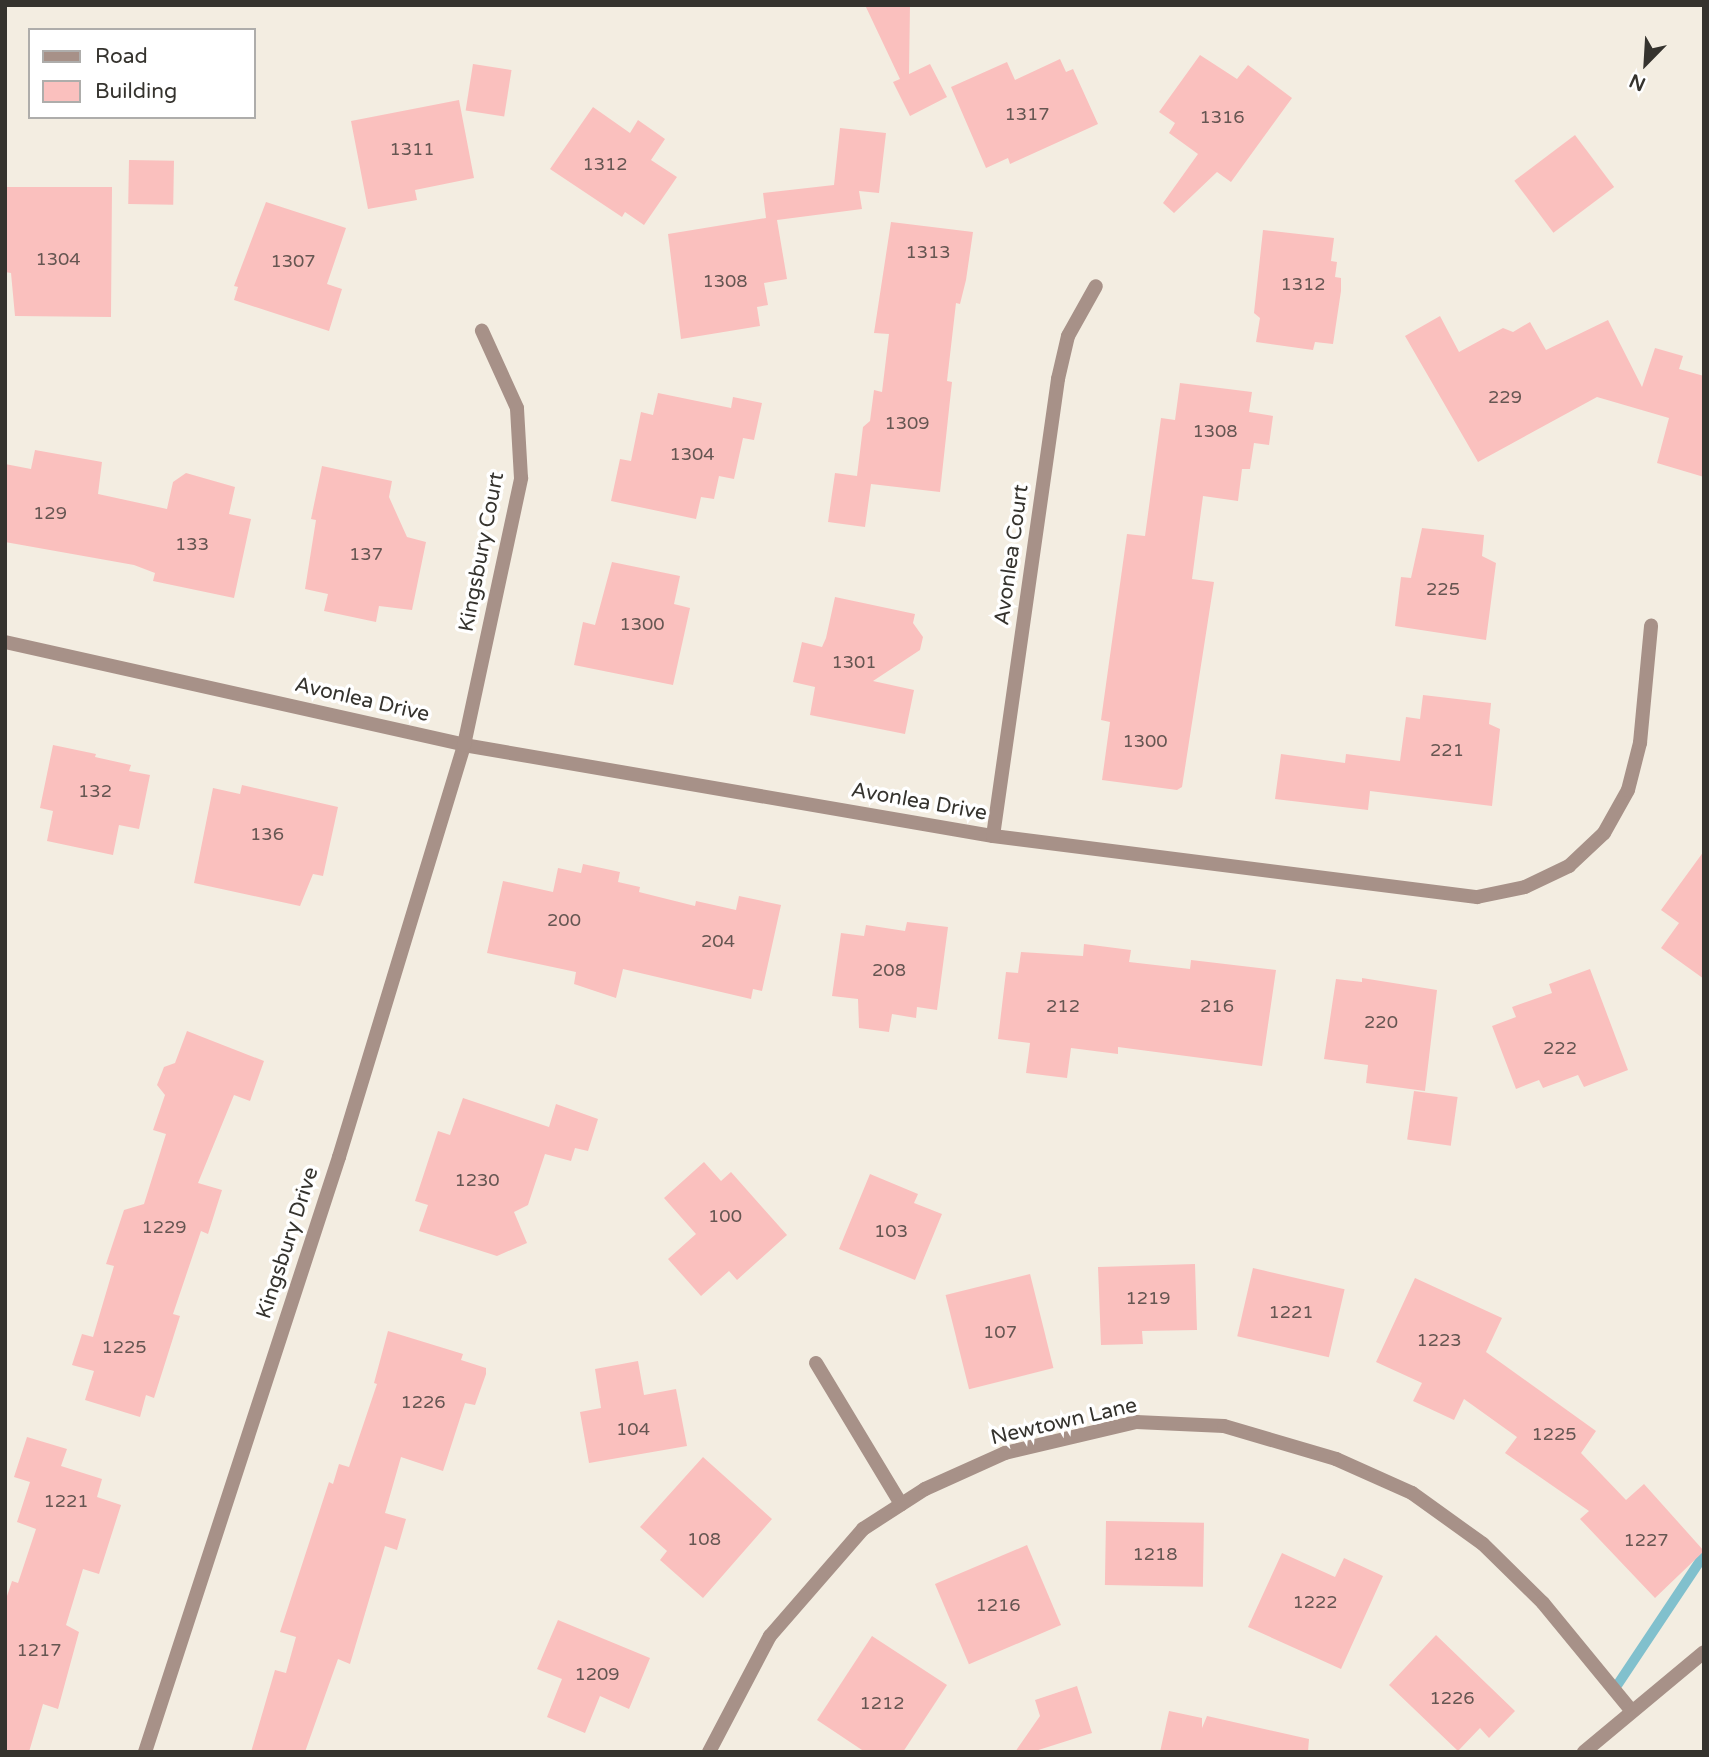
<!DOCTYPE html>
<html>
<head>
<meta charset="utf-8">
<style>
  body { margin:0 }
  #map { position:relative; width:1709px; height:1757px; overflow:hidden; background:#f3ede1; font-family:"Varela Round",sans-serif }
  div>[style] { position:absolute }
  .stream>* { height:10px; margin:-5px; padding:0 5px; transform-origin:5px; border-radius:5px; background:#81c0cd }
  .building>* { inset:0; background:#fac0be; transform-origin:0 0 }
  .minor>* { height:14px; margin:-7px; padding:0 7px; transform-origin:7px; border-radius:7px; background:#a79188 }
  span { translate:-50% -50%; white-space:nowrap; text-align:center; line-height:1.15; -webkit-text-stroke:7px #fff; paint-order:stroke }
  .number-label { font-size:18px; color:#665652 }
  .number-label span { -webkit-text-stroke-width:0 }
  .street-label { font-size:21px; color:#35332e }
  .frame { position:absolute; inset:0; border:7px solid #35332e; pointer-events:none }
  .legend { position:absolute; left:28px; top:28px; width:228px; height:91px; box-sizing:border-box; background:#fff; border:2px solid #aeadab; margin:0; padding:9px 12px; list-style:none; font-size:21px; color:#35332e }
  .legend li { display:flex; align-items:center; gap:14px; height:35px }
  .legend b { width:35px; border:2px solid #aeadab }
  .north { position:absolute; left:1611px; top:28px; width:70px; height:70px; -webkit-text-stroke:5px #fff; paint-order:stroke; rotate:204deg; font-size:19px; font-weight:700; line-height:28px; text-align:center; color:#35332e }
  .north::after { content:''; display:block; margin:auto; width:24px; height:32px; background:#35332e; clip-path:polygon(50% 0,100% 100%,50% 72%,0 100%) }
</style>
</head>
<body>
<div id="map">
  <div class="stream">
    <i style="left:1618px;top:1684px;width:155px;rotate:-56.3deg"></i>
  </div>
  <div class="building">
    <i style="clip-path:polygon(865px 5px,910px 5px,909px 74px,930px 64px,947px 97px,910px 116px,893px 82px,900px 79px)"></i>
    <i style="clip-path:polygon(1200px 55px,1237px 79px,1248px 65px,1292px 98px,1231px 182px,1217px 172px,1174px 213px,1163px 203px,1198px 154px,1169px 133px,1175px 123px,1159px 112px)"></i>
    <i style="clip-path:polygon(1060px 59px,1066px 72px,1073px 69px,1098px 124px,1010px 164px,1008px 158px,986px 168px,951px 87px,1007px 62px,1015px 80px)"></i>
    <i style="left:473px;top:64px;width:39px;height:47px;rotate:9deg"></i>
    <i style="clip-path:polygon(459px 100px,474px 178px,415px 190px,417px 200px,368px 209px,351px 121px)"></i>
    <i style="clip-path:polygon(593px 107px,630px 133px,638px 120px,665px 139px,651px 160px,677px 177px,644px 225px,625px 212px,622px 217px,550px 169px)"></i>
    <i style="clip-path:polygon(840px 128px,886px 133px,879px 193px,859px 191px,862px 209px,777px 220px,787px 279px,764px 283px,768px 305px,757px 307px,760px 326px,681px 339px,668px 234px,766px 218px,763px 193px,834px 185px)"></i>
    <i style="left:1575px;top:135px;width:65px;height:76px;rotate:53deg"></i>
    <i style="left:129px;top:160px;width:45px;height:44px;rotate:1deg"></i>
    <i style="clip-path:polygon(5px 187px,112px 187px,111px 317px,15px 316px,11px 273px,5px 272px)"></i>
    <i style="clip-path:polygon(266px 202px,346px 228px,327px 284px,342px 289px,329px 331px,234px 300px,238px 287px,234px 286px)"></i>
    <i style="clip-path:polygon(891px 222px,973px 232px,966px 280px,960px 304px,956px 303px,947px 381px,952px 382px,940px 492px,871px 484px,865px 527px,828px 522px,835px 473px,857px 476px,863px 427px,870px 421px,874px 390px,882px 392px,889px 334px,874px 333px)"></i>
    <i style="clip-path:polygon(1263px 230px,1334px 238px,1331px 261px,1337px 262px,1335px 277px,1341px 278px,1341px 291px,1333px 344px,1315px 342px,1313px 350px,1256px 342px,1260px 318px,1254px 313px)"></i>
    <i style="clip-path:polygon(1440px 316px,1459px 352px,1503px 328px,1513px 332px,1530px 322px,1546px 350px,1608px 320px,1642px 387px,1655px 348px,1683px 356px,1679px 369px,1704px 376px,1704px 477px,1657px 463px,1669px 418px,1597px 397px,1478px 462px,1405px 336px)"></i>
    <i style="clip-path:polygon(1180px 383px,1252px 392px,1249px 412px,1273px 416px,1269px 445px,1254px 443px,1250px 469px,1242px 469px,1238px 501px,1203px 496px,1192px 579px,1214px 582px,1182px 787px,1177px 790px,1102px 780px,1110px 722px,1101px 720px,1127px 534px,1145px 536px,1161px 418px,1175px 420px)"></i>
    <i style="clip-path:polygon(658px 393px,731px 408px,733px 397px,762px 403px,754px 440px,743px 438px,734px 479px,719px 476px,714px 499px,701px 497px,696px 519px,611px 501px,620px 459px,631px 461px,641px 412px,653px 415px)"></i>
    <i style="clip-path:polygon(35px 450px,102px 462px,98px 494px,167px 509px,173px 482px,186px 473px,235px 487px,229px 514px,251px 519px,234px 598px,153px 581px,155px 573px,134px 565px,5px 542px,5px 464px,31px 469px)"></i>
    <i style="clip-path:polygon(322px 466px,392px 481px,389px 497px,407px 537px,426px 542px,412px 610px,379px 606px,376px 622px,324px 611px,328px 594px,305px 589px,316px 520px,311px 519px)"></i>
    <i style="clip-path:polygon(1422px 528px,1484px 535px,1482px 556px,1496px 563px,1486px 640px,1395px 626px,1401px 577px,1411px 578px)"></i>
    <i style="clip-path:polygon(612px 562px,680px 576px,674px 604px,690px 608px,673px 685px,574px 665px,583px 622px,595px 625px)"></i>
    <i style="clip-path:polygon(835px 597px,915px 614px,913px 623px,923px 637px,920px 650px,873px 681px,914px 690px,905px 734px,810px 715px,815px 687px,793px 682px,802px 642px,822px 647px,826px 638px)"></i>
    <i style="clip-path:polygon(1423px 695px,1491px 703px,1489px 724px,1500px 729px,1492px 806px,1370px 791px,1368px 810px,1275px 799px,1281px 754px,1345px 763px,1346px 754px,1400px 761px,1406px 717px,1420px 719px)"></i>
    <i style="clip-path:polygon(53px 745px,96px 754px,95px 757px,131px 765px,129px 771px,150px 775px,139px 829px,119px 825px,113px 855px,47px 841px,53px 811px,40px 808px)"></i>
    <i style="clip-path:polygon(242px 785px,338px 807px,323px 876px,313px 874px,300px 906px,194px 883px,213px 788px,240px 794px)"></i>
    <i style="clip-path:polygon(1704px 851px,1704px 979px,1661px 948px,1679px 923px,1661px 910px)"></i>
    <i style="clip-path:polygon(583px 864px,620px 872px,618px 882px,640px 887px,639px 892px,695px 906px,696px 901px,736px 910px,739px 896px,781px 905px,762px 991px,753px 989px,751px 999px,623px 969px,616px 998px,574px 984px,576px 972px,487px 953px,503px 881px,553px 892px,558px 868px,581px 873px)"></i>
    <i style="clip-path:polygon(907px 922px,948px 927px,937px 1010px,917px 1007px,916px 1018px,892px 1014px,889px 1032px,859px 1028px,858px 999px,832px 996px,841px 933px,864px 936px,866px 925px,905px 931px)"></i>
    <i style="clip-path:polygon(1084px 944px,1131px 950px,1129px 962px,1190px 969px,1191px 960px,1276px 970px,1262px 1066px,1118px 1047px,1118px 1054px,1071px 1048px,1067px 1078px,1026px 1073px,1030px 1043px,998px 1039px,1006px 972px,1018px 973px,1021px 952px,1083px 956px)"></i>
    <i style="clip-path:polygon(1590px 969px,1628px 1070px,1584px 1087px,1578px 1075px,1543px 1088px,1539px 1080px,1516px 1089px,1492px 1026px,1516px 1017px,1512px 1007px,1552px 993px,1549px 984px)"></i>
    <i style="clip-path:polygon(1362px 978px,1437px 990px,1425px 1091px,1366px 1083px,1368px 1065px,1324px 1059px,1336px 979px,1362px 982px)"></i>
    <i style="clip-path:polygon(187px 1031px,264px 1061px,250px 1101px,234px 1095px,198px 1183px,222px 1190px,208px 1234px,201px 1231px,173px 1314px,180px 1316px,154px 1398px,146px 1395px,140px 1417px,85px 1400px,94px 1371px,72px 1365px,82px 1334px,93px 1337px,114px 1266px,106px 1264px,124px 1210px,144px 1204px,166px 1134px,153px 1130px,165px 1095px,157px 1085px,164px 1067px,175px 1063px)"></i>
    <i style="left:1414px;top:1091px;width:44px;height:49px;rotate:8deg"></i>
    <i style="clip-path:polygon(463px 1098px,549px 1127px,556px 1104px,598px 1119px,588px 1151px,575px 1148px,571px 1161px,545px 1154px,528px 1205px,514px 1212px,527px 1243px,497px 1256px,419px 1231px,428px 1205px,415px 1201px,438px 1131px,450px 1135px)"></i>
    <i style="clip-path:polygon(704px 1162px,721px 1181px,731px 1172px,787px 1235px,737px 1280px,729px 1271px,701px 1296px,668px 1259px,696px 1234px,664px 1198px)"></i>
    <i style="clip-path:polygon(870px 1174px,918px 1194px,914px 1203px,942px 1214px,915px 1280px,839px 1249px)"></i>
    <i style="clip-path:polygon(1195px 1264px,1197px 1330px,1142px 1331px,1143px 1344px,1101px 1345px,1098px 1267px)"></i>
    <i style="left:1253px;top:1268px;width:94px;height:70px;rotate:13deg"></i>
    <i style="left:1030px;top:1274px;width:97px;height:87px;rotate:76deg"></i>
    <i style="clip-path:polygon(1415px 1278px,1502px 1318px,1486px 1352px,1596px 1431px,1581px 1453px,1626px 1500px,1644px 1484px,1704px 1551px,1655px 1598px,1580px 1519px,1589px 1511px,1505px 1453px,1517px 1437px,1464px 1399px,1454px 1420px,1413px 1401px,1422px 1383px,1376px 1362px)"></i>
    <i style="clip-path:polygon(388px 1331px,463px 1354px,461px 1360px,486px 1368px,486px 1374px,475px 1405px,465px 1403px,443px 1471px,401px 1457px,385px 1513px,406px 1519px,397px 1550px,385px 1546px,350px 1664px,338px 1659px,305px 1752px,251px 1752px,275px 1670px,286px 1673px,296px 1637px,280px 1632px,329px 1482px,333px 1484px,339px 1464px,349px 1467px,377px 1384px,374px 1383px)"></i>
    <i style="clip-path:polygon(638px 1361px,644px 1395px,676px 1389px,687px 1446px,589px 1463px,580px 1412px,601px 1408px,595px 1369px)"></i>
    <i style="clip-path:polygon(27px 1437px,67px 1449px,61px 1466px,102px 1479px,97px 1497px,121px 1505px,99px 1574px,83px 1569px,66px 1625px,79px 1632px,58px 1709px,43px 1704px,29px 1752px,5px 1752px,5px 1602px,12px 1581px,18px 1583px,36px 1529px,17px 1522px,30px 1482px,14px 1477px)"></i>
    <i style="clip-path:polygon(703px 1457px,772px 1519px,703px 1598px,660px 1560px,667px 1551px,640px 1527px)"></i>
    <i style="left:1106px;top:1521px;width:98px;height:64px;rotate:1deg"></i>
    <i style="left:1027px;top:1545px;width:87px;height:100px;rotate:67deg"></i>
    <i style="clip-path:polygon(1282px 1553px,1335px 1577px,1344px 1558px,1383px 1576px,1341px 1669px,1248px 1627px)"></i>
    <i style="clip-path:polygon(558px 1620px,650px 1658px,629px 1709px,600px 1696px,585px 1733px,547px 1717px,562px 1679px,537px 1669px)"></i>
    <i style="clip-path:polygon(1436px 1635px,1515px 1711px,1489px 1738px,1480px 1728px,1458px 1751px,1389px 1685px)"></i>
    <i style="clip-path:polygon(872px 1636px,947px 1685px,903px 1752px,865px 1752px,817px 1720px)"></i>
    <i style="clip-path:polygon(1077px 1686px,1092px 1733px,1032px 1752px,1015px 1752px,1040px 1716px,1035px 1700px)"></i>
    <i style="clip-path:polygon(1169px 1711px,1202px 1718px,1202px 1728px,1207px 1716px,1309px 1739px,1308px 1752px,1160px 1752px)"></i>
  </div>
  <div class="minor">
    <i style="left:5px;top:642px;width:470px;rotate:12.6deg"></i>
    <i style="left:464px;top:745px;width:537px;rotate:9.76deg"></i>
    <i style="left:993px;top:836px;width:488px;rotate:7.2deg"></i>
    <i style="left:1477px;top:897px;width:49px;rotate:-11.8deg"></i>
    <i style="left:1525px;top:887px;width:49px;rotate:-25.5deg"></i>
    <i style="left:1569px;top:866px;width:48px;rotate:-43.3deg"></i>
    <i style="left:1604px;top:833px;width:49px;rotate:-60.8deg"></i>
    <i style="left:1628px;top:790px;width:49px;rotate:-75.7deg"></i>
    <i style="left:1640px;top:743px;width:118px;rotate:-84.6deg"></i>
    <i style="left:993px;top:836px;width:462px;rotate:-81.9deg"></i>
    <i style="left:1058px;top:379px;width:44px;rotate:-76.9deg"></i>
    <i style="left:1068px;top:336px;width:57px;rotate:-60.8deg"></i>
    <i style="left:816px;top:1363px;width:165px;rotate:58.9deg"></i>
    <i style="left:145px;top:1752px;width:626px;rotate:-71.94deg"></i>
    <i style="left:339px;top:1157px;width:431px;rotate:-73.1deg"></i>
    <i style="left:464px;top:745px;width:273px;rotate:-77.9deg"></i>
    <i style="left:521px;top:478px;width:70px;rotate:-93.3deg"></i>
    <i style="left:517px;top:408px;width:85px;rotate:-114.4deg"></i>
    <i style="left:709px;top:1752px;width:131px;rotate:-62.3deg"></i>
    <i style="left:770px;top:1636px;width:142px;rotate:-49deg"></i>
    <i style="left:863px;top:1529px;width:74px;rotate:-32.8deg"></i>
    <i style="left:925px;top:1489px;width:88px;rotate:-24.2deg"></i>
    <i style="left:1005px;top:1453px;width:135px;rotate:-13.3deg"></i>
    <i style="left:1136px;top:1422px;width:88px;rotate:2.6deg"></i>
    <i style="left:1224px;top:1426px;width:117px;rotate:16.4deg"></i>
    <i style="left:1336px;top:1459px;width:83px;rotate:24.1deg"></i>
    <i style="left:1412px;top:1493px;width:87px;rotate:35.7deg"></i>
    <i style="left:1483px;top:1544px;width:84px;rotate:44.5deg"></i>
    <i style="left:1543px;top:1603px;width:137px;rotate:50.6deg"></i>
    <i style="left:1584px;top:1752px;width:156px;rotate:-39.8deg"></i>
  </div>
  <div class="number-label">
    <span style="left:1027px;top:114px">1317</span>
    <span style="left:1222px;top:117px">1316</span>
    <span style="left:412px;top:149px">1311</span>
    <span style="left:605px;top:164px">1312</span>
    <span style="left:928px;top:252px">1313</span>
    <span style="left:58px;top:259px">1304</span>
    <span style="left:293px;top:261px">1307</span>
    <span style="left:725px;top:281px">1308</span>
    <span style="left:1303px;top:284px">1312</span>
    <span style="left:1505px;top:397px">229</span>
    <span style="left:907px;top:423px">1309</span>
    <span style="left:1215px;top:431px">1308</span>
    <span style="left:692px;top:454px">1304</span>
    <span style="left:50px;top:513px">129</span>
    <span style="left:192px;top:544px">133</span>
    <span style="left:366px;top:554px">137</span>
    <span style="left:1443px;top:589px">225</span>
    <span style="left:642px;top:624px">1300</span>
    <span style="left:854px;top:662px">1301</span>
    <span style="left:1145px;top:741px">1300</span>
    <span style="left:1447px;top:750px">221</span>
    <span style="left:95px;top:791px">132</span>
    <span style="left:267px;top:834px">136</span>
    <span style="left:564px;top:920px">200</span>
    <span style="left:718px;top:941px">204</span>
    <span style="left:889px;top:970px">208</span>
    <span style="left:1063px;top:1006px">212</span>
    <span style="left:1217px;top:1006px">216</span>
    <span style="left:1381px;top:1022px">220</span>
    <span style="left:1560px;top:1048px">222</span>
    <span style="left:477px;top:1180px">1230</span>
    <span style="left:725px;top:1216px">100</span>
    <span style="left:164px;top:1227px">1229</span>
    <span style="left:891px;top:1231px">103</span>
    <span style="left:1148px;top:1298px">1219</span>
    <span style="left:1291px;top:1312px">1221</span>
    <span style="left:1000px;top:1332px">107</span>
    <span style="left:1439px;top:1340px">1223</span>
    <span style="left:124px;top:1347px">1225</span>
    <span style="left:423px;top:1402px">1226</span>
    <span style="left:633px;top:1429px">104</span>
    <span style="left:1554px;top:1434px">1225</span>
    <span style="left:66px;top:1501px">1221</span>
    <span style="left:704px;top:1539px">108</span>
    <span style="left:1646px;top:1540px">1227</span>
    <span style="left:1155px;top:1554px">1218</span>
    <span style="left:1315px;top:1602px">1222</span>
    <span style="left:998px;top:1605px">1216</span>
    <span style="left:39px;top:1650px">1217</span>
    <span style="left:597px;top:1674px">1209</span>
    <span style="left:1452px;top:1698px">1226</span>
    <span style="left:882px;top:1703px">1212</span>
  </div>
  <div class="street-label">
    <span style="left:482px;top:552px;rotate:-79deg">Kingsbury Court</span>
    <span style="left:1012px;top:555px;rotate:-82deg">Avonlea Court</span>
    <span style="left:362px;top:700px;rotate:13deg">Avonlea Drive</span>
    <span style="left:919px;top:802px;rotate:10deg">Avonlea Drive</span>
    <span style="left:288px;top:1243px;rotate:-72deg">Kingsbury Drive</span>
    <span style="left:1064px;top:1422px;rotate:-13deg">Newtown Lane</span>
  </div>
  <div class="frame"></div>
  <ul class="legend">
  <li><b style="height:9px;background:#a79188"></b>Road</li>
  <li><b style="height:19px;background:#fac0be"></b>Building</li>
  </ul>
  <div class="north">N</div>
</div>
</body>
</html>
